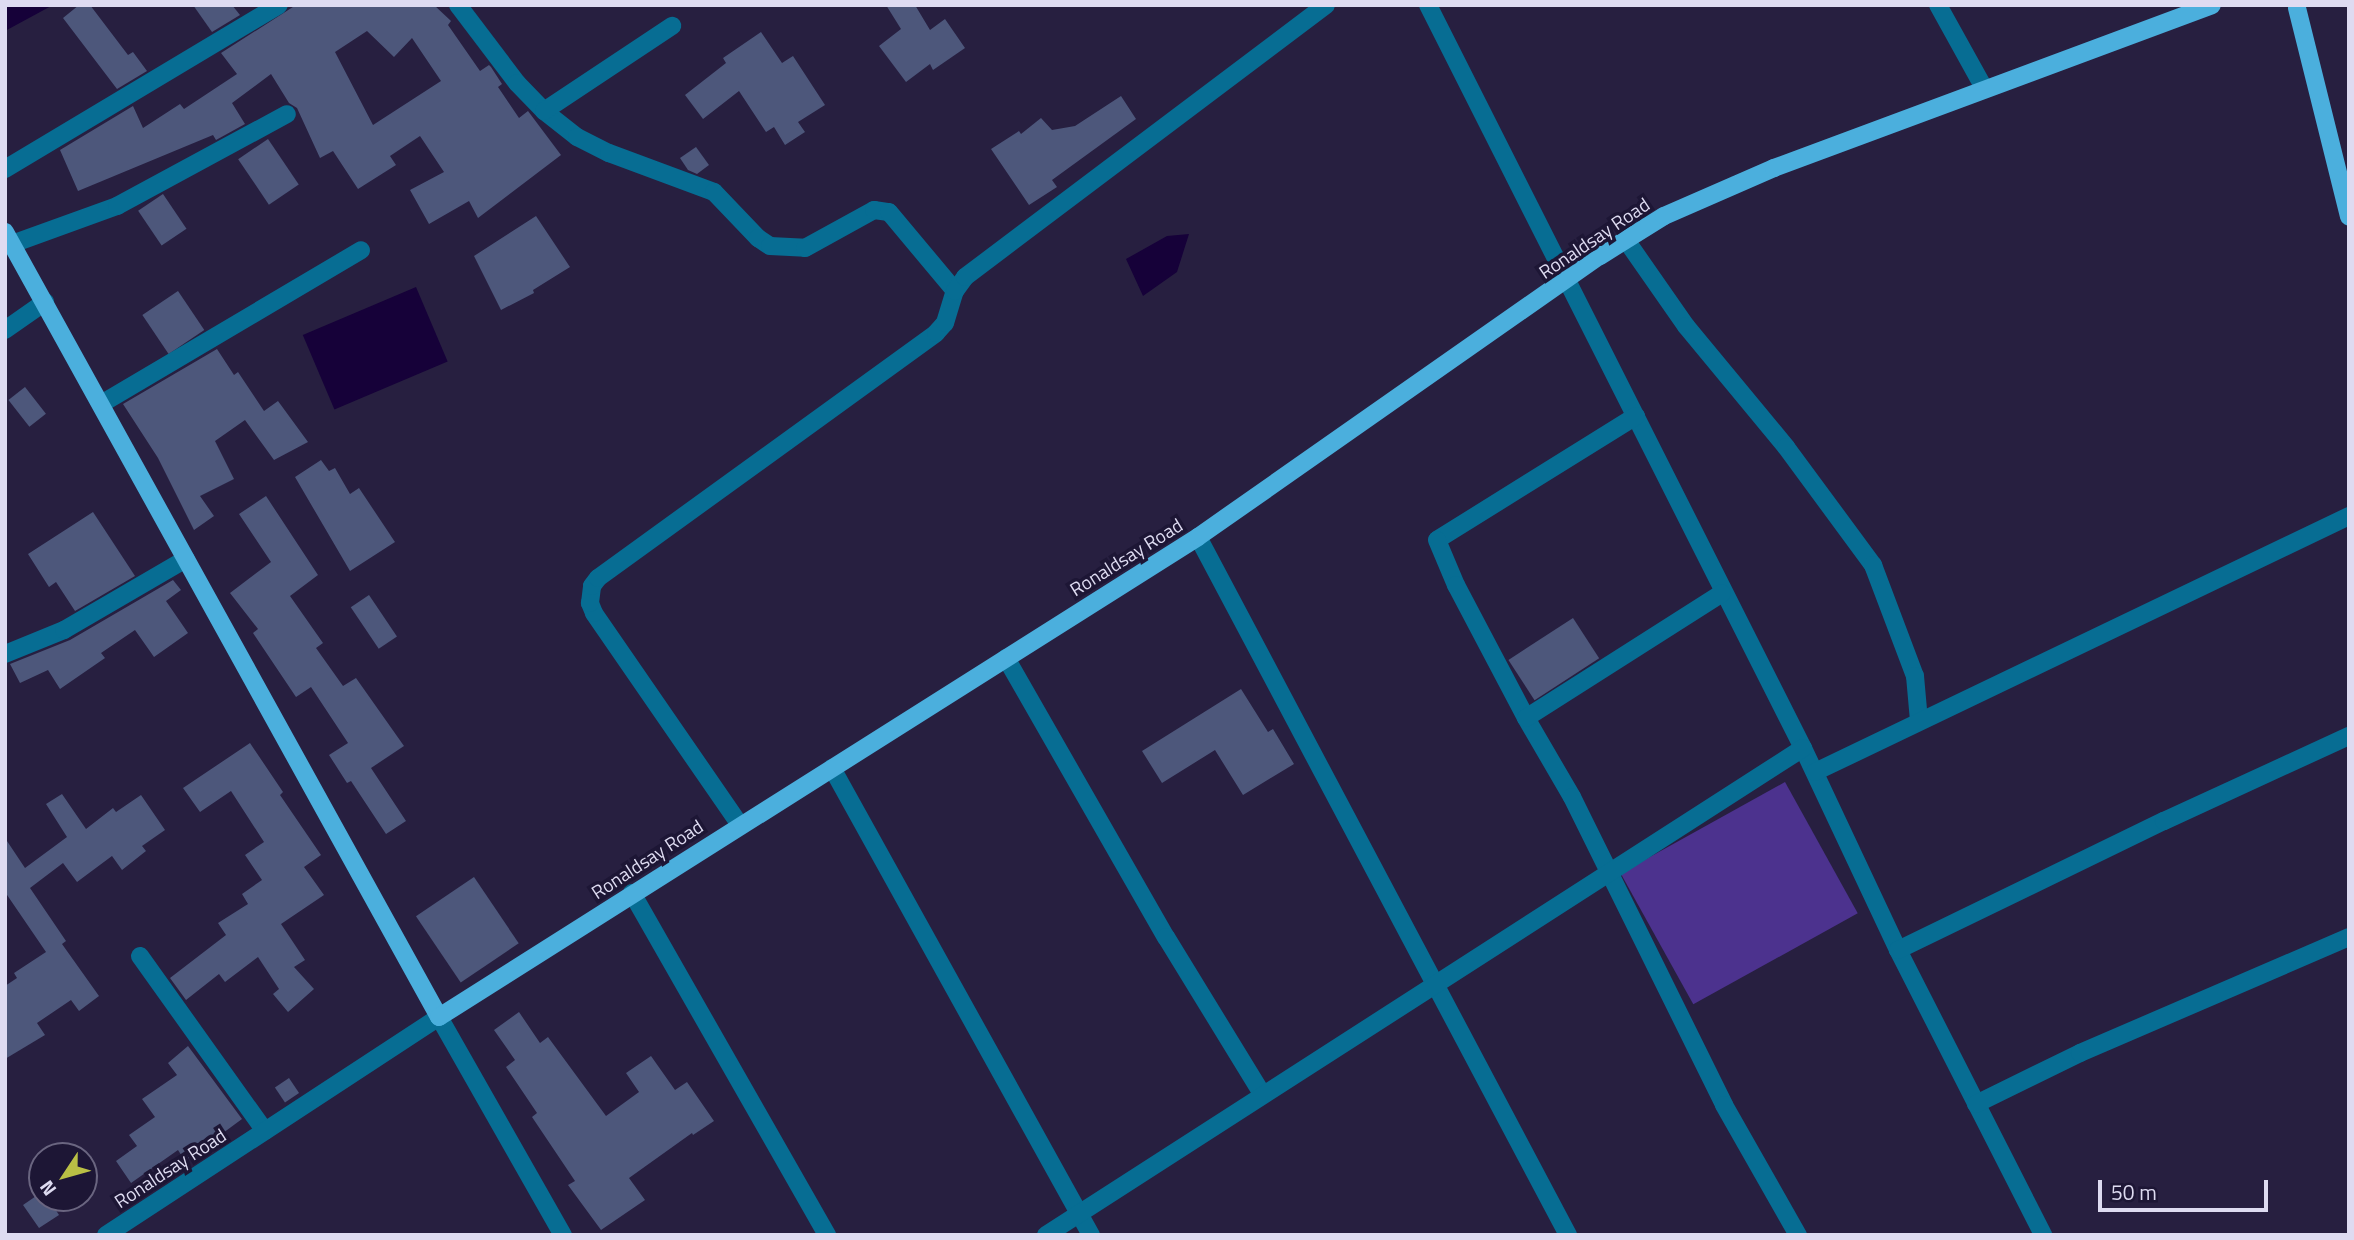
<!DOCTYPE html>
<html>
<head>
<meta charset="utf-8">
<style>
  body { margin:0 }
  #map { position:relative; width:2354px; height:1240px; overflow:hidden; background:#271f40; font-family:"Titillium Web",sans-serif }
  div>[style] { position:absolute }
  .green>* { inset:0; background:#4c328e; transform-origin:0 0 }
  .water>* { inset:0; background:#160139; transform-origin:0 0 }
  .building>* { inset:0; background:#4d577b; transform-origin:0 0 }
  .minor>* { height:18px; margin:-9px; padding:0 9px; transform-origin:9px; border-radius:9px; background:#076d93 }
  .major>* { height:18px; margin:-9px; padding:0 9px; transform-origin:9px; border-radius:9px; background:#4bafdd }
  span { translate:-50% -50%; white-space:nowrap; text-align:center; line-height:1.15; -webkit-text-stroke:7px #1d1635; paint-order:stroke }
  .street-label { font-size:19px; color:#dedbf1 }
  .frame { position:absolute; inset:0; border:7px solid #dedbf1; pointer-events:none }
  .north { position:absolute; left:28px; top:1142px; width:70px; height:70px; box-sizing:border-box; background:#1d1635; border:2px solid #6a6580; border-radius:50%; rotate:234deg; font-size:19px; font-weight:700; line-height:28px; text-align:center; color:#dedbf1 }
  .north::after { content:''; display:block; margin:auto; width:24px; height:32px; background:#bac045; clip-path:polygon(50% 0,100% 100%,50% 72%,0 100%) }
  .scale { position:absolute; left:2098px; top:1180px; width:170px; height:32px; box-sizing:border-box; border:4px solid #dedbf1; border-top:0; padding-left:9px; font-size:21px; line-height:24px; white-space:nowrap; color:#dedbf1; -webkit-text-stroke:5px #1d1635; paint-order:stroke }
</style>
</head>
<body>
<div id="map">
  <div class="green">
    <i style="left:1785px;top:782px;width:150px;height:188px;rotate:61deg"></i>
  </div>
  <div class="water">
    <i style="clip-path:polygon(5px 5px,53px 5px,5px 31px)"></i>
    <i style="clip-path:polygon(1189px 234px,1177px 272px,1143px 296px,1126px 259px,1167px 236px)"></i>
    <i style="left:416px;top:287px;width:81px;height:123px;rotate:67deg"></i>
  </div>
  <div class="building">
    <i style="clip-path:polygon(79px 5px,90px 5px,128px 55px,133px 52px,147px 71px,117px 89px,63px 18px)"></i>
    <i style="clip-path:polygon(193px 5px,232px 5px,240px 15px,212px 32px)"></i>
    <i style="clip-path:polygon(evenodd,296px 5px,434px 5px,451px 21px,448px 25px,480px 71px,489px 65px,491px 67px,502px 84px,498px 87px,519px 118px,528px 111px,561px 155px,478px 218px,469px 201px,429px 224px,410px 190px,444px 172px,420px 136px,390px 156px,396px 165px,358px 189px,333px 151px,320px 158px,297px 108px,289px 103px,271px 74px,232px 103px,245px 124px,216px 140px,213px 135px,78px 191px,60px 150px,133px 106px,143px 128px,180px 104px,184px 109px,237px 74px,221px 53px,296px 5px,367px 31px,394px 57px,412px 38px,441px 81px,373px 125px,335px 52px,367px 31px)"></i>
    <i style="clip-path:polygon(886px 5px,915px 5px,930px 30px,945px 19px,965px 48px,933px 70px,930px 64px,906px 82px,879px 46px,901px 29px)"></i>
    <i style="clip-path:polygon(761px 32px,782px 63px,793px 56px,825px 105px,798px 122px,805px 132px,785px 145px,774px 127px,766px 132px,739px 91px,703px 119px,685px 95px,726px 63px,723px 58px)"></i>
    <i style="clip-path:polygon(1121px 96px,1136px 119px,1052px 180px,1057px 187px,1029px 205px,991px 149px,1019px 131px,1021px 134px,1041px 118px,1052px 130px,1075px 126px)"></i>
    <i style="left:268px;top:139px;width:55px;height:36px;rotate:56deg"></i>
    <i style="clip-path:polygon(696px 147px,709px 165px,697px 174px,688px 170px,680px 158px)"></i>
    <i style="left:163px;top:194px;width:42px;height:30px;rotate:56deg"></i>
    <i style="clip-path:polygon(536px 216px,570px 267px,533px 290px,534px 293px,501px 310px,474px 256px)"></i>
    <i style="left:178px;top:291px;width:47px;height:43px;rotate:56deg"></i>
    <i style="clip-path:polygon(217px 349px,234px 375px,238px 372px,264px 411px,278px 401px,308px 442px,274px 460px,245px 420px,215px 441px,234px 479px,200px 496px,214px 516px,194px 530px,158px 458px,123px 404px)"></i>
    <i style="left:25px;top:387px;width:34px;height:21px;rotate:52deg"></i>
    <i style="clip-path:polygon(321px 460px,329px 471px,335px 468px,350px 494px,359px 488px,395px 542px,350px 571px,295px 477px)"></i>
    <i style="clip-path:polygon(266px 496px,318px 575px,290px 596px,323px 643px,316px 648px,343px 686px,356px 678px,404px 746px,371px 768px,406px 821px,386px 834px,351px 781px,347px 783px,329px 755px,348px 743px,311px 687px,296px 697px,253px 633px,258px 629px,230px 593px,271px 562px,239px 514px)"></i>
    <i style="clip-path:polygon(93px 512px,135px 576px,75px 611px,56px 582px,49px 587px,28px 554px)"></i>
    <i style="clip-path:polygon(173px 580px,181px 590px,166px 601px,188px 633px,154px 657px,135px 630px,101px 653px,105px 658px,60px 689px,48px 670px,20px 683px,10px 664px,70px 640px)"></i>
    <i style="left:369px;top:595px;width:50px;height:22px;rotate:56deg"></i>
    <i style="left:1573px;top:618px;width:48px;height:77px;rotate:57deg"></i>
    <i style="clip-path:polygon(1241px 689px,1268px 732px,1273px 729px,1294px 764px,1243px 795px,1215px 750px,1162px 783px,1142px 751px)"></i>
    <i style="clip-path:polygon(250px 743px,283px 792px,280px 795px,321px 855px,304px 867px,324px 895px,281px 924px,305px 960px,294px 967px,314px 989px,288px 1012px,273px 994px,279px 989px,258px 957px,225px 982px,219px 974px,186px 1000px,170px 978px,226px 935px,218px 923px,248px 904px,242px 894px,262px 880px,245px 855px,264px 842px,231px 791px,200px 812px,183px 788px)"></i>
    <i style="clip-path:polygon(62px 794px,86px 829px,113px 808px,116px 812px,141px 795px,165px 830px,142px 846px,146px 851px,122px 870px,112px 856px,77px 882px,63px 863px,30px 888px,66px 941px,62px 944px,99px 996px,79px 1011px,71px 1000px,37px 1023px,45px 1035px,5px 1059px,5px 986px,17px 978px,14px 973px,46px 952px,5px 892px,5px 838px,25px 868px,67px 837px,46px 804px)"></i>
    <i style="left:474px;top:877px;width:80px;height:70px;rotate:56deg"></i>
    <i style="clip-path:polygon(519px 1012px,540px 1043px,548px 1037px,606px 1116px,639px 1092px,626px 1073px,651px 1056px,675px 1090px,687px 1082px,714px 1121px,693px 1135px,692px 1133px,629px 1178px,645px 1200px,601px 1230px,568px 1185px,575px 1181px,532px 1117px,537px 1113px,506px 1067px,515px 1060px,494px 1030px)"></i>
    <i style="clip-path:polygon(188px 1046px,242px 1119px,185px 1161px,178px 1150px,131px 1183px,116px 1161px,137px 1146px,129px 1135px,155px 1117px,142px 1099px,177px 1075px,168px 1063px)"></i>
    <i style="left:289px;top:1078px;width:18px;height:17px;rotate:56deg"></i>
    <i style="clip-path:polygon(42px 1192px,42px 1198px,48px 1198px,59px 1215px,39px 1228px,23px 1205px)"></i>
  </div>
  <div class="minor">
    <i style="left:458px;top:5px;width:98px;rotate:52.9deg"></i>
    <i style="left:517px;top:83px;width:39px;rotate:46deg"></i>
    <i style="left:544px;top:111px;width:42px;rotate:38.2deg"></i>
    <i style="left:577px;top:137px;width:36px;rotate:27deg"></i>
    <i style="left:609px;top:153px;width:112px;rotate:20.4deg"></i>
    <i style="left:714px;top:192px;width:64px;rotate:46.3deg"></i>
    <i style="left:758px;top:238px;width:14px;rotate:34deg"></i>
    <i style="left:770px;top:246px;width:35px;rotate:3deg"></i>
    <i style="left:805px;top:248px;width:79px;rotate:-28.8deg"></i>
    <i style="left:874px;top:210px;width:15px;rotate:8deg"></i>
    <i style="left:889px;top:212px;width:103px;rotate:50.1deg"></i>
    <i style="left:1428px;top:5px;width:832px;rotate:63.22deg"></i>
    <i style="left:1803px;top:748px;width:223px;rotate:64.8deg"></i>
    <i style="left:1898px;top:950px;width:320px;rotate:63deg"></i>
    <i style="left:1938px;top:5px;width:95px;rotate:61deg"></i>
    <i style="left:544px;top:111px;width:154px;rotate:-33.6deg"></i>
    <i style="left:5px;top:169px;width:319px;rotate:-30.9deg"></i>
    <i style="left:1626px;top:240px;width:105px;rotate:55.1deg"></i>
    <i style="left:1686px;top:326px;width:157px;rotate:50.4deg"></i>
    <i style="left:1786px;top:447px;width:147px;rotate:53.6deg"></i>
    <i style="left:1873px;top:565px;width:119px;rotate:69.3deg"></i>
    <i style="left:1915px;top:676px;width:45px;rotate:84.9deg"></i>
    <i style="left:12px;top:244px;width:112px;rotate:-19.9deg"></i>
    <i style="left:117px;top:206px;width:193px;rotate:-28.4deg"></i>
    <i style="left:5px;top:330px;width:49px;rotate:-35deg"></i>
    <i style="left:101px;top:404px;width:302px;rotate:-30.6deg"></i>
    <i style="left:1636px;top:416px;width:234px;rotate:148.1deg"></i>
    <i style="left:1437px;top:540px;width:49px;rotate:67.1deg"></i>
    <i style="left:1456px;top:585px;width:150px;rotate:62.2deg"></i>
    <i style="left:1526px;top:718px;width:91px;rotate:59.8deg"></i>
    <i style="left:1572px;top:797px;width:343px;rotate:63.7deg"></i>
    <i style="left:1724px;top:1105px;width:150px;rotate:60.4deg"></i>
    <i style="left:1198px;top:537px;width:790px;rotate:62.07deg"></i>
    <i style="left:5px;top:654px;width:64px;rotate:-22.1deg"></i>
    <i style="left:64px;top:630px;width:141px;rotate:-30.2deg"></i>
    <i style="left:1006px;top:658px;width:322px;rotate:60.2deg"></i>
    <i style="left:1166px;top:937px;width:185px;rotate:58.5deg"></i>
    <i style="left:1526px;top:718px;width:232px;rotate:-32.5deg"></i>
    <i style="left:832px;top:768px;width:534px;rotate:60.99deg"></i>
    <i style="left:1815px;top:772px;width:592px;rotate:-25.61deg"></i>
    <i style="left:740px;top:825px;width:257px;rotate:-124.6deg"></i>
    <i style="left:594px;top:613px;width:11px;rotate:-112deg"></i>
    <i style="left:590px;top:603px;width:17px;rotate:-83deg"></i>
    <i style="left:592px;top:586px;width:10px;rotate:-53deg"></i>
    <i style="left:598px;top:578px;width:417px;rotate:-35.9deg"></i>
    <i style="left:936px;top:333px;width:13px;rotate:-48deg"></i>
    <i style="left:945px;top:323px;width:34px;rotate:-73deg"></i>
    <i style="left:955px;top:291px;width:17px;rotate:-54deg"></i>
    <i style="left:965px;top:277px;width:452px;rotate:-37deg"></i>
    <i style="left:632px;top:893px;width:394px;rotate:60.3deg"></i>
    <i style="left:1898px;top:950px;width:296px;rotate:-25.9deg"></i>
    <i style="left:2164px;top:821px;width:204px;rotate:-24.7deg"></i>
    <i style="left:140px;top:956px;width:215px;rotate:54.5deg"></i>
    <i style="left:1976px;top:1104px;width:116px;rotate:-26.1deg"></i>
    <i style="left:2080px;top:1053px;width:293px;rotate:-23.3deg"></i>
    <i style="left:106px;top:1235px;width:398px;rotate:-33.2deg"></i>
    <i style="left:439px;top:1017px;width:251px;rotate:60.4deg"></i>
    <i style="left:1046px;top:1235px;width:900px;rotate:-32.75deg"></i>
  </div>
  <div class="major">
    <i style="left:2297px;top:8px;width:215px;rotate:76deg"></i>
    <i style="left:5px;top:232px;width:897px;rotate:61.06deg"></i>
    <i style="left:439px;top:1017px;width:898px;rotate:-32.31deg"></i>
    <i style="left:1198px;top:537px;width:490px;rotate:-35deg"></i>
    <i style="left:1600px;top:256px;width:75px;rotate:-32deg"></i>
    <i style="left:1664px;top:216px;width:120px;rotate:-23.6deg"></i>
    <i style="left:1774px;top:168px;width:467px;rotate:-20.4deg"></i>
  </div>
  <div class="street-label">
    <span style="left:1594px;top:238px;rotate:-34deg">Ronaldsay Road</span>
    <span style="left:1126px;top:557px;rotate:-32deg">Ronaldsay Road</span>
    <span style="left:647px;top:859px;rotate:-33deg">Ronaldsay Road</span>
    <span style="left:170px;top:1168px;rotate:-33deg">Ronaldsay Road</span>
  </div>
  <div class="frame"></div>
  <div class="north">N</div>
  <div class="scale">50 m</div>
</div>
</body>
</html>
